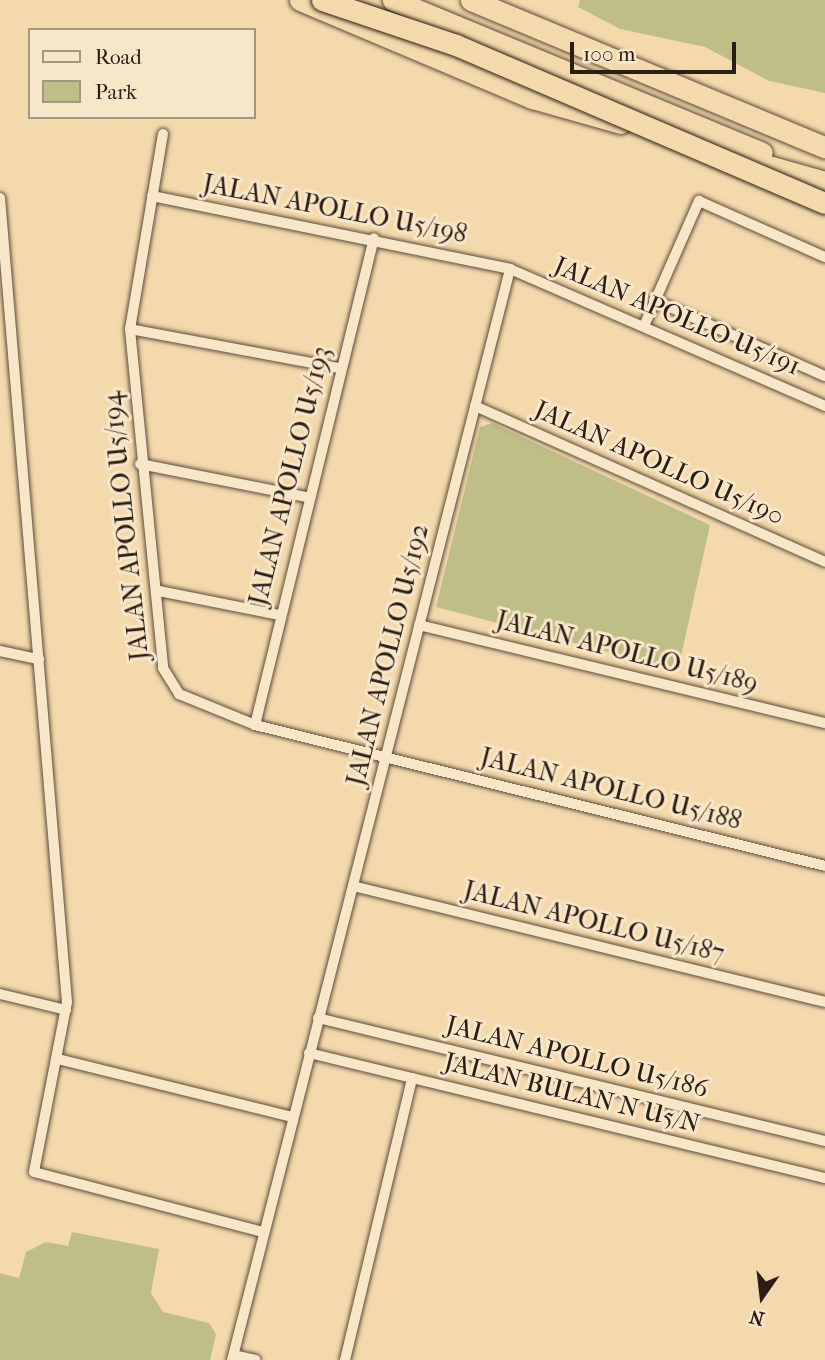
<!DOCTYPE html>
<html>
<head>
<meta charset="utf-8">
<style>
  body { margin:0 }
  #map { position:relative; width:825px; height:1360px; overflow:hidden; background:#f4d9ac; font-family:"IM FELL French Canon",serif }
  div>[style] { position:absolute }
  .green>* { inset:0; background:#c0be87 }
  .roads { filter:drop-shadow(0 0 2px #5c4c3a) drop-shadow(0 0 2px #5c4c3a) }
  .street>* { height:10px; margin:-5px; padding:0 5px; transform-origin:5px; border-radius:5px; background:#f8e6c9 }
  .highway>* { height:21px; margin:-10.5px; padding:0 10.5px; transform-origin:10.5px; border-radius:10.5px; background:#f4d9ac }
  .bridges { filter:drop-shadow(0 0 2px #291d14) drop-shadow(0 0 2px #291d14) }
  .highway-bridge>* { height:21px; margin:-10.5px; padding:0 10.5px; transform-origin:10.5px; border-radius:10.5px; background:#f4d9ac }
  span { translate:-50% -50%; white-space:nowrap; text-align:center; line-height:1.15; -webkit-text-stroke:6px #f8e6c9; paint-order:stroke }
  .street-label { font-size:26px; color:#291d14 }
  .legend { position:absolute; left:28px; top:28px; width:228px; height:91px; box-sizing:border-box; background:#f8e6c9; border:2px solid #a59681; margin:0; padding:9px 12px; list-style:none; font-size:21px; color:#291d14 }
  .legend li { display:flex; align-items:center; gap:14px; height:35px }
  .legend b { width:35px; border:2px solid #a59681 }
  .north { position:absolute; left:727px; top:1262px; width:70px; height:70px; -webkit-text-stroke:5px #f8e6c9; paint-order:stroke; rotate:194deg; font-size:19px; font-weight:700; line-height:28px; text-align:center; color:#291d14 }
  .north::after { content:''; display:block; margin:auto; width:24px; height:32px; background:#291d14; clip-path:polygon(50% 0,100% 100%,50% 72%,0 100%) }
  .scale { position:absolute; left:570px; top:42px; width:166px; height:32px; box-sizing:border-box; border:4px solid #291d14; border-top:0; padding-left:9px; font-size:21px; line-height:24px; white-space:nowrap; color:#291d14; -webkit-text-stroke:5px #f8e6c9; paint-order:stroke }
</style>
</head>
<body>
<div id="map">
  <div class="green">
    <i style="clip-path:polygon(580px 0,825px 0,825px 93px,769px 81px,705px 47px,620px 29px,578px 7px)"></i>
    <i style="clip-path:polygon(492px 423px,710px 525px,678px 670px,436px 607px,480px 427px)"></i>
    <i style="clip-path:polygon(72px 1232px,159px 1249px,151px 1293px,163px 1312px,209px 1323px,216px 1334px,210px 1360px,0 1360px,0 1273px,19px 1278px,26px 1252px,46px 1242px,68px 1246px)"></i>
  </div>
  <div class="roads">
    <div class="street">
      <i style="left:163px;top:134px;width:198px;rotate:99.6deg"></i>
      <i style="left:130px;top:329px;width:341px;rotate:84.4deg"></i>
      <i style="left:163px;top:668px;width:31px;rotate:58deg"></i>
      <i style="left:179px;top:694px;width:82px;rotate:22.2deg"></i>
      <i style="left:255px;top:725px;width:587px;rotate:13.89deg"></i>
      <i style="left:152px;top:196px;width:365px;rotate:11.5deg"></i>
      <i style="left:510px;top:269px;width:344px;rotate:23.5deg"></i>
      <i style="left:0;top:198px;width:807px;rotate:85.24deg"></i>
      <i style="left:67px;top:1002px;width:173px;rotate:101deg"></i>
      <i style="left:34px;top:1172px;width:237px;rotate:14.7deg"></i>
      <i style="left:654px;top:300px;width:187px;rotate:24deg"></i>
      <i style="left:644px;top:326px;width:137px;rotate:-66.3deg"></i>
      <i style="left:699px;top:201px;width:138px;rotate:24deg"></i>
      <i style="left:130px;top:329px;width:212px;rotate:10.6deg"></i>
      <i style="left:475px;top:406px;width:383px;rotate:24deg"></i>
      <i style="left:140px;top:464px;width:169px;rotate:11.2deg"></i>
      <i style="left:159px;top:591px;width:122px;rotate:11.3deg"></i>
      <i style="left:419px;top:625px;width:418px;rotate:13.6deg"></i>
      <i style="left:0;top:651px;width:40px;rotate:12deg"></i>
      <i style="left:255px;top:725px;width:501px;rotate:-76.27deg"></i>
      <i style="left:353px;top:886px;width:486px;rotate:13.8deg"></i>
      <i style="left:0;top:994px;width:68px;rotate:13.6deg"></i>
      <i style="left:318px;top:1018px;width:522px;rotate:13.64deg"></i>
      <i style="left:309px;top:1053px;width:531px;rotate:13.62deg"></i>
      <i style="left:58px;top:1059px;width:241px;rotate:13.9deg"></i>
      <i style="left:234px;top:1355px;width:22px;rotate:13deg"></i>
      <i style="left:232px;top:1360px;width:1126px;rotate:-75.7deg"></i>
      <i style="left:345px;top:1360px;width:290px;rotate:-76.6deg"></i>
    </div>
    <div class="highway">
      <i style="left:300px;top:0;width:252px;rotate:22.9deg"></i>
      <i style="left:532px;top:98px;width:92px;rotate:15.7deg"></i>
      <i style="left:393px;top:0;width:399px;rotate:22.5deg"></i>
      <i style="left:471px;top:0;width:383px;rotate:22.6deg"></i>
      <i style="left:733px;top:156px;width:96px;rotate:15.8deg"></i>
    </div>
  </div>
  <div class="bridges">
    <div class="highway-bridge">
      <i style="left:322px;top:0;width:141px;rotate:18.6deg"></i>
      <i style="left:456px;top:45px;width:401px;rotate:23.2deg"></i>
    </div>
  </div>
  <div class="street-label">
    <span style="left:335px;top:209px;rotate:11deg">JALAN APOLLO U5/198</span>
    <span style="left:677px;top:316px;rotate:23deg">JALAN APOLLO U5/191</span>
    <span style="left:659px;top:463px;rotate:24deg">JALAN APOLLO U5/190</span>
    <span style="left:290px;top:476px;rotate:-76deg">JALAN APOLLO U5/193</span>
    <span style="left:126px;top:526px;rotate:-96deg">JALAN APOLLO U5/194</span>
    <span style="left:627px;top:652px;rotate:14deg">JALAN APOLLO U5/189</span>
    <span style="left:388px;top:655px;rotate:-76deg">JALAN APOLLO U5/192</span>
    <span style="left:611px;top:789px;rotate:14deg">JALAN APOLLO U5/188</span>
    <span style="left:594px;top:922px;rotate:14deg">JALAN APOLLO U5/187</span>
    <span style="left:577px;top:1057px;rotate:14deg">JALAN APOLLO U5/186</span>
    <span style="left:572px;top:1093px;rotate:14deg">JALAN BULAN N U5/N</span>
  </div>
  <ul class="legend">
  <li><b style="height:9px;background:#f8e6c9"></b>Road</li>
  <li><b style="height:19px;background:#c0be87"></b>Park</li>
  </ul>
  <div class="north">N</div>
  <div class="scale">100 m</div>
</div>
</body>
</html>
